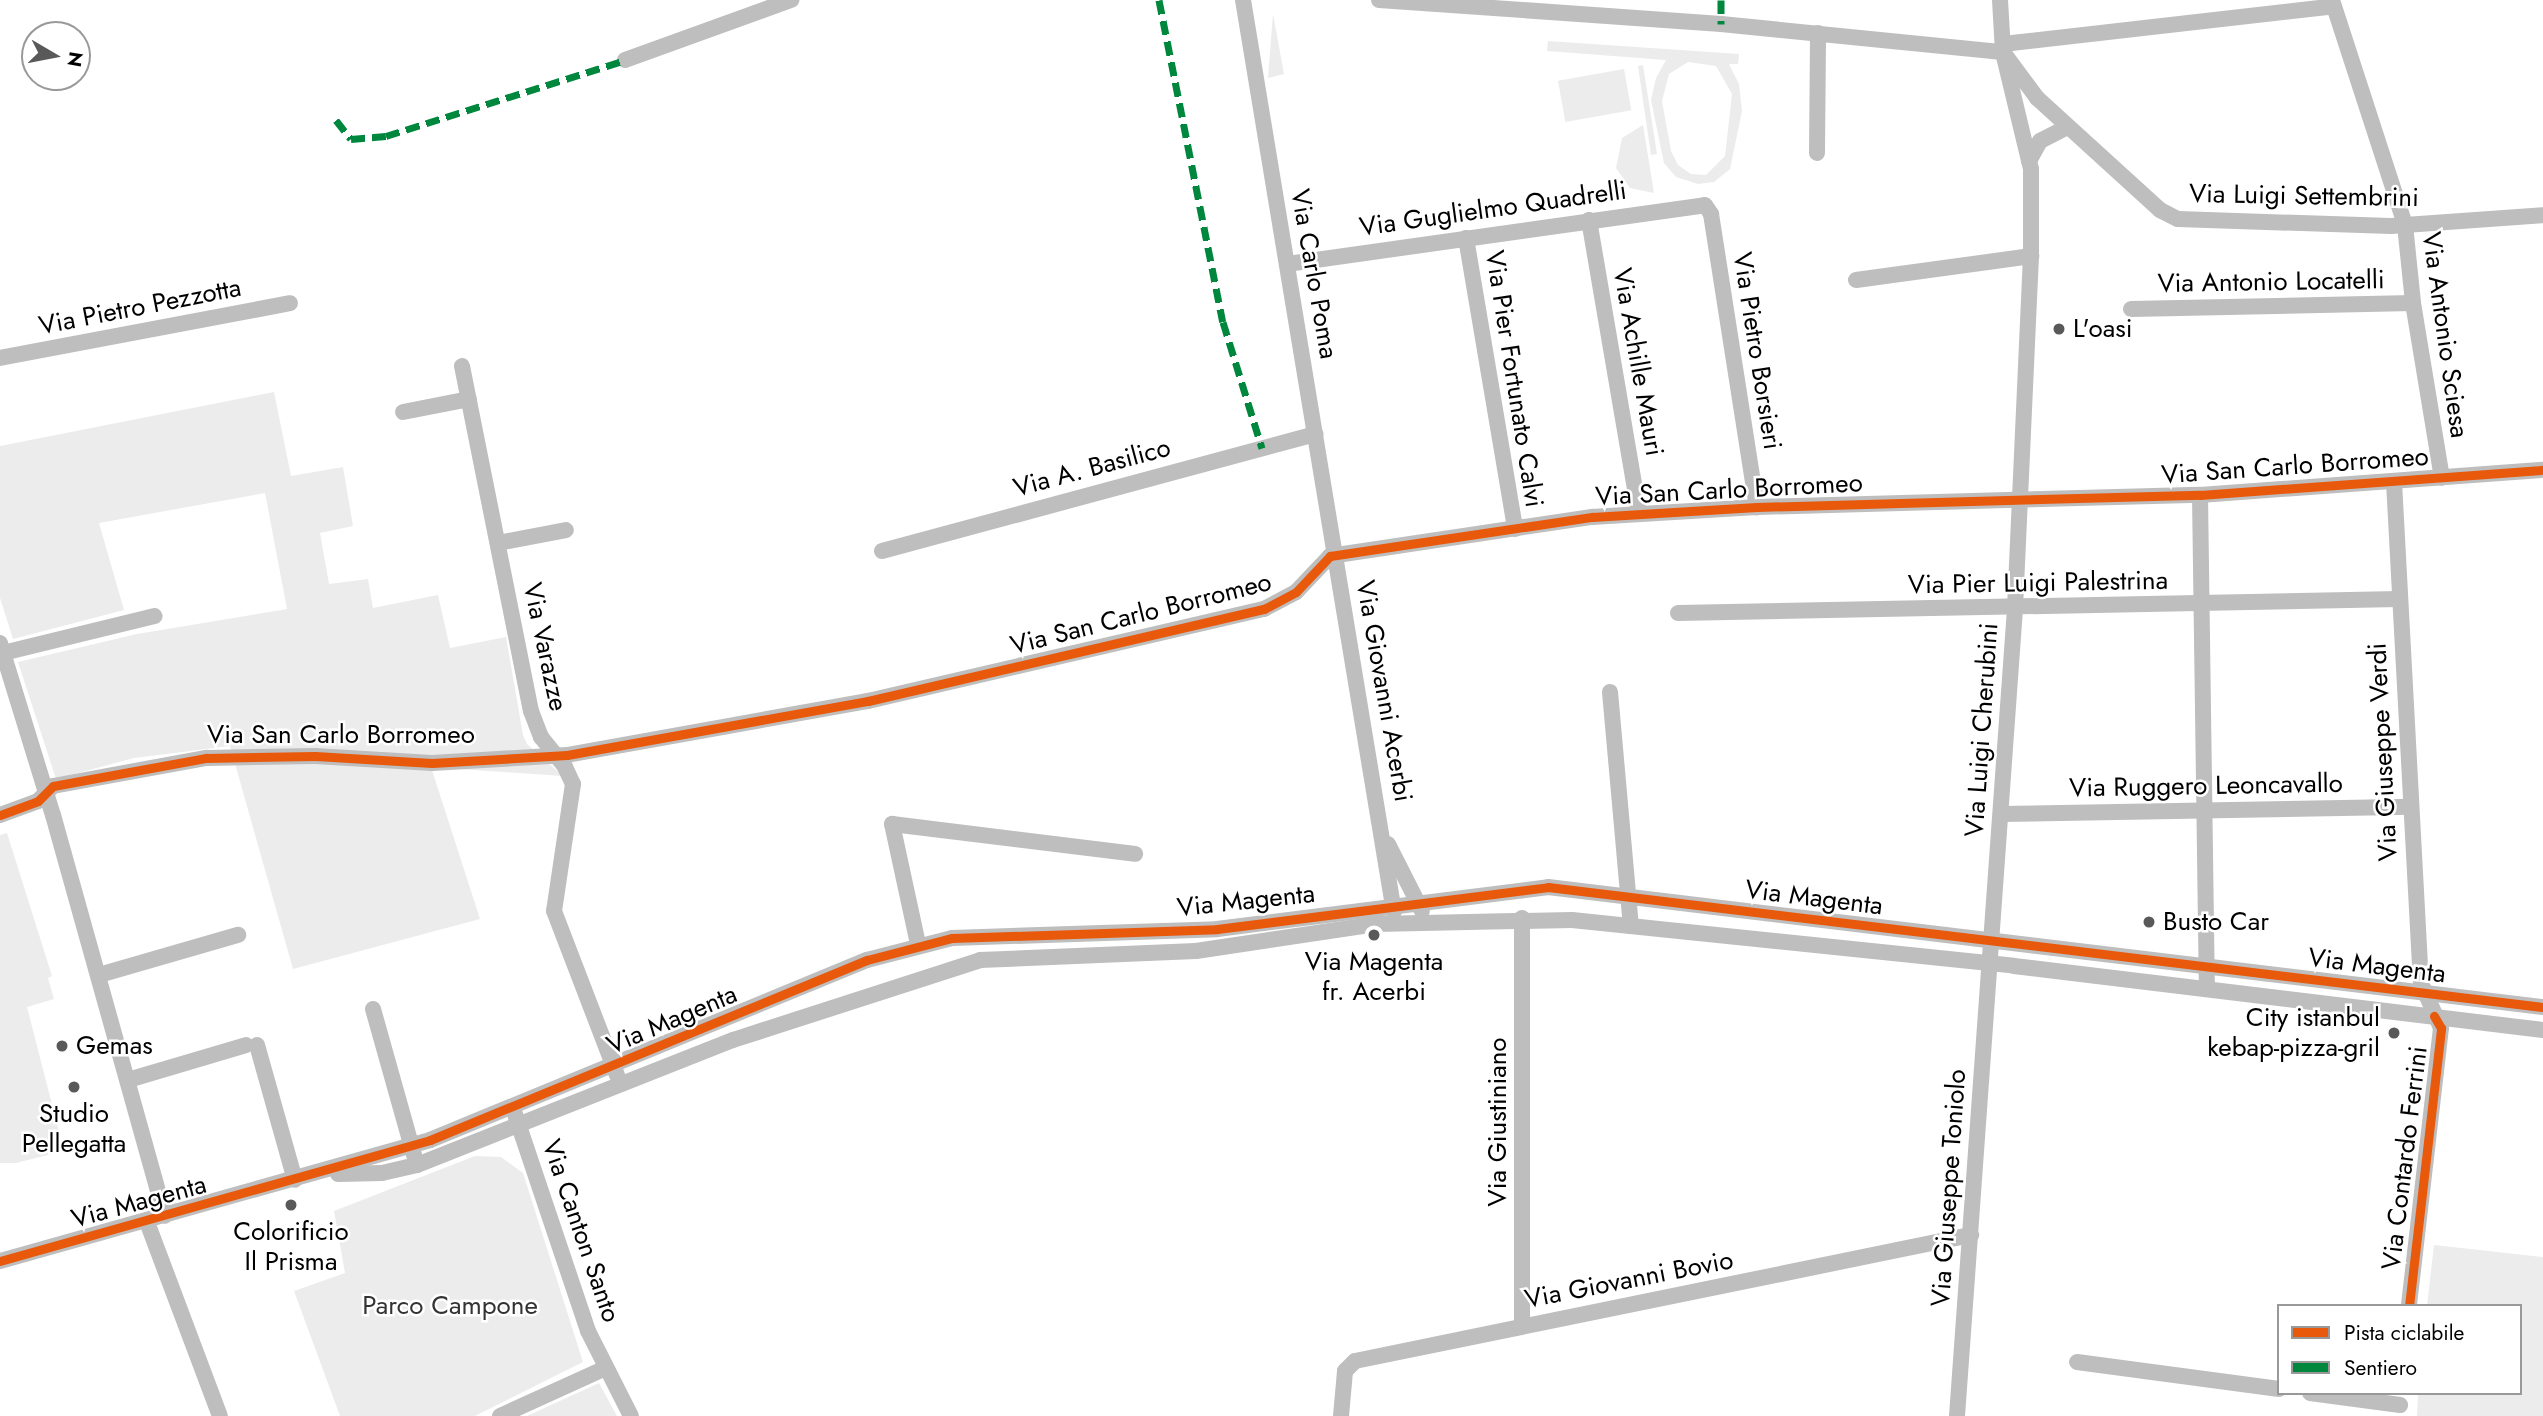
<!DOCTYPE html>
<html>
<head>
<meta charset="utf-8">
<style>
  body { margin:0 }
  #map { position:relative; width:2543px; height:1416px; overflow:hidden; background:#fff; font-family:Jost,sans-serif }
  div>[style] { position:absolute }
  .green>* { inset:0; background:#ececec; transform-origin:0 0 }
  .minor>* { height:16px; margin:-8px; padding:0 8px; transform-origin:8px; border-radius:8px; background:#bebebe }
  .quiet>* { height:7px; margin-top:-3.5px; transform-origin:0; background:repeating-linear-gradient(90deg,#00873e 0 14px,transparent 0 21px) }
  .cycleway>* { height:9px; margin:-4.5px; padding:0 4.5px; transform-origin:4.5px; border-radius:4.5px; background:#e8590c }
  .dots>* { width:19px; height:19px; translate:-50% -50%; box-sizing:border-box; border:4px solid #fff; border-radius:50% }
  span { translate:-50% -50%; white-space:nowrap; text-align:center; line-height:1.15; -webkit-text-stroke:5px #fff; paint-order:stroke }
  .street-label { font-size:26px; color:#000 }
  .poi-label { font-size:26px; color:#000 }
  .left { translate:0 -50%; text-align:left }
  .right { translate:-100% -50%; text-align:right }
  .park-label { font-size:26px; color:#333 }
  .legend { position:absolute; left:2277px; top:1304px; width:245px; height:91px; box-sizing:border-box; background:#fff; border:2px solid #999; margin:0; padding:9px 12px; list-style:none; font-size:21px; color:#000 }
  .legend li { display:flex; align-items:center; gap:14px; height:35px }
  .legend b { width:35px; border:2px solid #999 }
  .north { position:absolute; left:21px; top:21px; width:70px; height:70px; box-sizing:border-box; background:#fff; border:2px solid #999; border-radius:50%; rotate:100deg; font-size:19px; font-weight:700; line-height:28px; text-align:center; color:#000 }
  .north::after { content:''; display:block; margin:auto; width:24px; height:32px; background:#595959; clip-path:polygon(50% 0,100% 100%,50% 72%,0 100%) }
</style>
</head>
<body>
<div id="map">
  <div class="green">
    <i style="clip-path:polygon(1273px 14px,1284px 74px,1268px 78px)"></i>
    <i style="clip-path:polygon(evenodd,1548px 41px,1739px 54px,1738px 64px,1729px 64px,1739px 84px,1742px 111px,1730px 169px,1714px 182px,1698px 184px,1676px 177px,1664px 163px,1651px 100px,1656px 78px,1666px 60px,1547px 51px,1548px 41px,1688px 62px,1716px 66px,1732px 94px,1725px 156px,1706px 175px,1691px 174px,1678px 165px,1671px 151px,1662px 101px,1669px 74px,1688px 62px)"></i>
    <i style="clip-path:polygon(1643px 65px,1657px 154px,1651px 155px,1638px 66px)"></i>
    <i style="left:1624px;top:69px;width:42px;height:67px;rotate:80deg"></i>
    <i style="clip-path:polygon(1643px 125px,1654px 193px,1630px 188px,1616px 168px,1622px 138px)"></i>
    <i style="clip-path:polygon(274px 392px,291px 476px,343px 467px,353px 526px,320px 533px,329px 584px,368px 579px,373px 608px,438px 595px,450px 648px,506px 637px,523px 735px,527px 744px,563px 776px,431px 767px,480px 919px,293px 969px,230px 746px,134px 758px,56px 779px,18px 662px,137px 634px,287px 609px,265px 493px,99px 523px,124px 610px,13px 639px,0 598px,0 446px)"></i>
    <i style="clip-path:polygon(7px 833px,52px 976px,48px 978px,54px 999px,27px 1007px,64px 1151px,16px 1163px,0 1163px,0 835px)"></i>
    <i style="clip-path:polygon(475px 1156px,501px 1157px,523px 1173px,583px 1362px,475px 1416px,340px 1416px,294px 1291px,345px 1273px,334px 1211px)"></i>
    <i style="clip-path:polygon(2434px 1245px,2543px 1257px,2543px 1416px,2417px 1416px,2418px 1393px,2520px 1393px,2520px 1306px,2427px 1306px)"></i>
    <i style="clip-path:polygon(599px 1383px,617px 1416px,527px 1416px)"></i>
  </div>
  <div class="minor">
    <i style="left:1243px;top:0;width:924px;rotate:80.6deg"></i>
    <i style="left:1379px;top:0;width:343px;rotate:4deg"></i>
    <i style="left:1721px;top:24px;width:283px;rotate:5.7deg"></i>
    <i style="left:2003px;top:52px;width:57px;rotate:53.5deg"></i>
    <i style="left:2037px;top:98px;width:166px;rotate:42.3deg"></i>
    <i style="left:2160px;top:210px;width:20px;rotate:27deg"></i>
    <i style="left:2178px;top:219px;width:213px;rotate:1.9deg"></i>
    <i style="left:2391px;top:226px;width:152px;rotate:-4.1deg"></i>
    <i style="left:2332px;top:0;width:237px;rotate:72deg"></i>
    <i style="left:2405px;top:225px;width:78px;rotate:84.1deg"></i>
    <i style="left:2413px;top:303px;width:177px;rotate:80.6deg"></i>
    <i style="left:2003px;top:44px;width:333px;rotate:-6.5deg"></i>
    <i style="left:625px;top:60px;width:177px;rotate:-19.9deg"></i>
    <i style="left:1817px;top:153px;width:120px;rotate:-89.5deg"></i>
    <i style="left:2029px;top:161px;width:23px;rotate:-61deg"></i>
    <i style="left:2040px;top:141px;width:31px;rotate:-27deg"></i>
    <i style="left:1589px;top:220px;width:296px;rotate:80.3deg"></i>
    <i style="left:1466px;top:238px;width:295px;rotate:80.4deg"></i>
    <i style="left:1287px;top:264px;width:422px;rotate:-8deg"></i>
    <i style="left:1705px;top:205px;width:11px;rotate:56deg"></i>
    <i style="left:1711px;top:214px;width:297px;rotate:81.1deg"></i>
    <i style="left:1856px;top:280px;width:177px;rotate:-7.8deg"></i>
    <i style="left:2131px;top:309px;width:282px;rotate:-1.2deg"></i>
    <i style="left:0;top:358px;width:295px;rotate:-10.7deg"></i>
    <i style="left:462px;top:366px;width:352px;rotate:78.7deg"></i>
    <i style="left:531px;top:711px;width:28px;rotate:69deg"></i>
    <i style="left:541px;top:737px;width:38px;rotate:51deg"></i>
    <i style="left:565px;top:767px;width:19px;rotate:65deg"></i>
    <i style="left:573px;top:784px;width:128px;rotate:98.5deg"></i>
    <i style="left:554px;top:911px;width:176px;rotate:69deg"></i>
    <i style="left:403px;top:412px;width:67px;rotate:-11.1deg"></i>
    <i style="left:2394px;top:482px;width:502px;rotate:86.92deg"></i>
    <i style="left:2421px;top:983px;width:49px;rotate:66deg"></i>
    <i style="left:2441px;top:1028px;width:280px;rotate:96.6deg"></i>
    <i style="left:2200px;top:495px;width:494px;rotate:89.2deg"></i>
    <i style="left:498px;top:543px;width:69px;rotate:-10.8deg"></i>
    <i style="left:882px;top:551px;width:449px;rotate:-15.1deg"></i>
    <i style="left:1678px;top:613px;width:721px;rotate:-1.11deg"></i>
    <i style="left:0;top:643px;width:180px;rotate:72.9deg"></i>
    <i style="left:53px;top:815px;width:416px;rotate:74.4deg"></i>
    <i style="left:3px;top:653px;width:156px;rotate:-13.7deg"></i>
    <i style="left:1610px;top:692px;width:235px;rotate:84.9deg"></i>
    <i style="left:2001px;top:814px;width:410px;rotate:-1deg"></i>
    <i style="left:0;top:815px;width:40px;rotate:-20.2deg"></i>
    <i style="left:38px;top:801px;width:21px;rotate:-45deg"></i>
    <i style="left:53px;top:786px;width:156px;rotate:-10.4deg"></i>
    <i style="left:206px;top:758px;width:109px;rotate:-1.1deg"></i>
    <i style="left:315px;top:756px;width:117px;rotate:3.4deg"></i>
    <i style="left:432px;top:763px;width:135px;rotate:-3.4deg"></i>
    <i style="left:567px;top:755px;width:306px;rotate:-10.2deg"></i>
    <i style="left:868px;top:701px;width:407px;rotate:-13.1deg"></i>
    <i style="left:1264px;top:609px;width:36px;rotate:-28deg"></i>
    <i style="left:1296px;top:592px;width:50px;rotate:-46.6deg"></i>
    <i style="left:1330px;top:556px;width:265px;rotate:-8.5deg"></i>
    <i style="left:1592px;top:517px;width:165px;rotate:-3.5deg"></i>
    <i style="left:1757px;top:507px;width:443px;rotate:-1.6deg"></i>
    <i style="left:2200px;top:495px;width:344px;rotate:-4.2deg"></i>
    <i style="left:1388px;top:844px;width:75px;rotate:63.1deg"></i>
    <i style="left:1522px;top:918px;width:408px;rotate:90deg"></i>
    <i style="left:918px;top:944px;width:123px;rotate:-102.2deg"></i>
    <i style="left:892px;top:824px;width:245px;rotate:7deg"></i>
    <i style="left:99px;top:975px;width:145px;rotate:-16.1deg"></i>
    <i style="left:373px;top:1009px;width:152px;rotate:74.3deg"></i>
    <i style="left:257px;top:1045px;width:140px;rotate:74.3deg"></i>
    <i style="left:128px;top:1080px;width:123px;rotate:-16.5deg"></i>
    <i style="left:515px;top:1114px;width:229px;rotate:71.4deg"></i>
    <i style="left:588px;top:1331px;width:95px;rotate:63.2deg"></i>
    <i style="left:338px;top:1174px;width:44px;rotate:-1.3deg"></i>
    <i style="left:382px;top:1173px;width:36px;rotate:-13deg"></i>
    <i style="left:417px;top:1165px;width:340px;rotate:-21.6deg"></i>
    <i style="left:733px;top:1040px;width:260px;rotate:-17.9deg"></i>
    <i style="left:980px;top:960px;width:216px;rotate:-2.4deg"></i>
    <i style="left:1196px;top:951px;width:182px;rotate:-8.5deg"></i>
    <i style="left:1376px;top:924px;width:196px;rotate:-1.2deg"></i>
    <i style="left:1572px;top:920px;width:444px;rotate:5.9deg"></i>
    <i style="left:2014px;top:966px;width:533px;rotate:6.9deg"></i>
    <i style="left:147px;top:1222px;width:207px;rotate:69.4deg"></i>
    <i style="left:0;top:1261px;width:447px;rotate:-15.7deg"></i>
    <i style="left:430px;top:1140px;width:473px;rotate:-22.4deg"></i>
    <i style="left:867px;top:960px;width:88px;rotate:-14.5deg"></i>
    <i style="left:952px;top:938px;width:265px;rotate:-1.9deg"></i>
    <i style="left:1217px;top:929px;width:334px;rotate:-7.2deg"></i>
    <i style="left:1548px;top:887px;width:1002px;rotate:6.88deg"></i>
    <i style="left:2077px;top:1362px;width:204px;rotate:7.6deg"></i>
    <i style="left:2310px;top:1393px;width:91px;rotate:7.6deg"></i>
    <i style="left:500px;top:1416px;width:116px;rotate:-24.4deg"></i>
    <i style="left:1341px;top:1416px;width:45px;rotate:-84.9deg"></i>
    <i style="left:1345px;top:1371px;width:14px;rotate:-45deg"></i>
    <i style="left:1355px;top:1361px;width:629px;rotate:-11.56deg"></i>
    <i style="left:1957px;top:1416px;width:810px;rotate:-85.89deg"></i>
    <i style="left:2015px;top:608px;width:352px;rotate:-87.4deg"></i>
    <i style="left:2031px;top:256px;width:87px;rotate:-90deg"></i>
    <i style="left:2031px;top:169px;width:120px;rotate:-103.5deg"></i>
    <i style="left:2003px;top:52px;width:52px;rotate:-93.3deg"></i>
  </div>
  <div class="quiet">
    <i style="left:1159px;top:0;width:328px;rotate:78.8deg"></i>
    <i style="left:1223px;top:322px;width:132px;rotate:72.8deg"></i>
    <i style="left:1721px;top:0;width:24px;rotate:90deg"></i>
    <i style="left:336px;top:120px;width:24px;rotate:52deg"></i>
    <i style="left:351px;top:139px;width:35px;rotate:-5deg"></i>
    <i style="left:386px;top:136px;width:251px;rotate:-17.6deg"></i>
  </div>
  <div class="cycleway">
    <i style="left:0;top:815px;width:40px;rotate:-20.2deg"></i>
    <i style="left:38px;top:801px;width:21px;rotate:-45deg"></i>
    <i style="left:53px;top:786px;width:156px;rotate:-10.4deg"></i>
    <i style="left:206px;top:758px;width:109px;rotate:-1.1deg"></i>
    <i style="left:315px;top:756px;width:117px;rotate:3.4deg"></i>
    <i style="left:432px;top:763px;width:135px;rotate:-3.4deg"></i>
    <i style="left:567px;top:755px;width:306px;rotate:-10.2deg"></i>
    <i style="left:868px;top:701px;width:407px;rotate:-13.1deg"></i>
    <i style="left:1264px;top:609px;width:36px;rotate:-28deg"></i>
    <i style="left:1296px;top:592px;width:50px;rotate:-46.6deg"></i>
    <i style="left:1330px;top:556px;width:265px;rotate:-8.5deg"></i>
    <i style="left:1592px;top:517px;width:165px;rotate:-3.5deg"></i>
    <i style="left:1757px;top:507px;width:443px;rotate:-1.6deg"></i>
    <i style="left:2200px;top:495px;width:344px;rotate:-4.2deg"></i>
    <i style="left:0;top:1261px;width:447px;rotate:-15.7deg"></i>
    <i style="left:430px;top:1140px;width:473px;rotate:-22.4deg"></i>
    <i style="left:867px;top:960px;width:88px;rotate:-14.5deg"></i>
    <i style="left:952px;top:938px;width:265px;rotate:-1.9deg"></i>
    <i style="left:1217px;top:929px;width:334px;rotate:-7.2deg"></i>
    <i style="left:1548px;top:887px;width:1002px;rotate:6.88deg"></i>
    <i style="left:2409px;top:1306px;width:280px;rotate:-83.4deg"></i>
    <i style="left:2441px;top:1028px;width:14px;rotate:-120deg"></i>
  </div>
  <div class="dots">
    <i style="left:2059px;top:329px;background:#595959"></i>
    <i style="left:2149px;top:922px;background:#595959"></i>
    <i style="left:1374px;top:935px;background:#595959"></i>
    <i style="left:2394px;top:1033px;background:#595959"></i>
    <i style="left:62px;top:1046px;background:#595959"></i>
    <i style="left:74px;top:1087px;background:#595959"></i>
    <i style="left:291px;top:1205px;background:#595959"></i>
  </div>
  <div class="street-label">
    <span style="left:2304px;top:196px;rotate:1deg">Via Luigi Settembrini</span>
    <span style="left:1493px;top:209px;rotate:-8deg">Via Guglielmo Quadrelli</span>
    <span style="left:1314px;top:274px;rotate:80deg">Via Carlo Poma</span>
    <span style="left:2271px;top:282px;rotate:-1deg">Via Antonio Locatelli</span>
    <span style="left:140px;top:307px;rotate:-11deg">Via Pietro Pezzotta</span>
    <span style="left:2445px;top:335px;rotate:82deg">Via Antonio Sciesa</span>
    <span style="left:1757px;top:351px;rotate:81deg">Via Pietro Borsieri</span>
    <span style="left:1638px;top:362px;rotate:80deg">Via Achille Mauri</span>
    <span style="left:1514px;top:379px;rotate:81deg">Via Pier Fortunato Calvi</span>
    <span style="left:2295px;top:466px;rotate:-4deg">Via San Carlo Borromeo</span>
    <span style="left:1092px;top:468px;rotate:-15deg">Via A. Basilico</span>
    <span style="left:1729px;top:490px;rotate:-3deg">Via San Carlo Borromeo</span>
    <span style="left:2038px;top:583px;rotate:-1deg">Via Pier Luigi Palestrina</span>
    <span style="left:1141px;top:614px;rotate:-14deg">Via San Carlo Borromeo</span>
    <span style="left:545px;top:647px;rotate:78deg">Via Varazze</span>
    <span style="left:1384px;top:691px;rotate:80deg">Via Giovanni Acerbi</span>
    <span style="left:1982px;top:730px;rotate:-86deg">Via Luigi Cherubini</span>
    <span style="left:341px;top:735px">Via San Carlo Borromeo</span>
    <span style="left:2383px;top:752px;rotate:-93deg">Via Giuseppe Verdi</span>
    <span style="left:2206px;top:786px;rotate:-1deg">Via Ruggero Leoncavallo</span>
    <span style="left:1814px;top:898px;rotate:7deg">Via Magenta</span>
    <span style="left:1246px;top:901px;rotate:-6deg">Via Magenta</span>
    <span style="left:2377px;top:966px;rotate:7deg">Via Magenta</span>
    <span style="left:672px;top:1020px;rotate:-23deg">Via Magenta</span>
    <span style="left:1498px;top:1122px;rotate:-90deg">Via Giustiniano</span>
    <span style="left:2405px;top:1158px;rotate:-83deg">Via Contardo Ferrini</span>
    <span style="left:1949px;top:1188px;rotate:-86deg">Via Giuseppe Toniolo</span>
    <span style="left:139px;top:1202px;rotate:-15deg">Via Magenta</span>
    <span style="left:581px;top:1231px;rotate:71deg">Via Canton Santo</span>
    <span style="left:1629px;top:1280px;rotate:-11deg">Via Giovanni Bovio</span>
  </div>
  <div class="poi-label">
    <span class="left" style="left:2073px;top:329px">L'oasi</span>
    <span class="left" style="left:2163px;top:922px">Busto Car</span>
    <span style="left:1374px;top:977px">Via Magenta<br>fr. Acerbi</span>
    <span class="right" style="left:2380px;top:1033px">City istanbul<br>kebap-pizza-gril</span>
    <span class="left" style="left:76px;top:1046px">Gemas</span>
    <span style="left:74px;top:1129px">Studio<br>Pellegatta</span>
    <span style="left:291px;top:1247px">Colorificio<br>Il Prisma</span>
  </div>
  <div class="park-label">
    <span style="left:450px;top:1306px">Parco Campone</span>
  </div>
  <ul class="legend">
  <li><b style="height:9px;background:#e8590c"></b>Pista ciclabile</li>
  <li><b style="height:9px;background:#00873e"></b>Sentiero</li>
  </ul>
  <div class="north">N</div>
</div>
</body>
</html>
